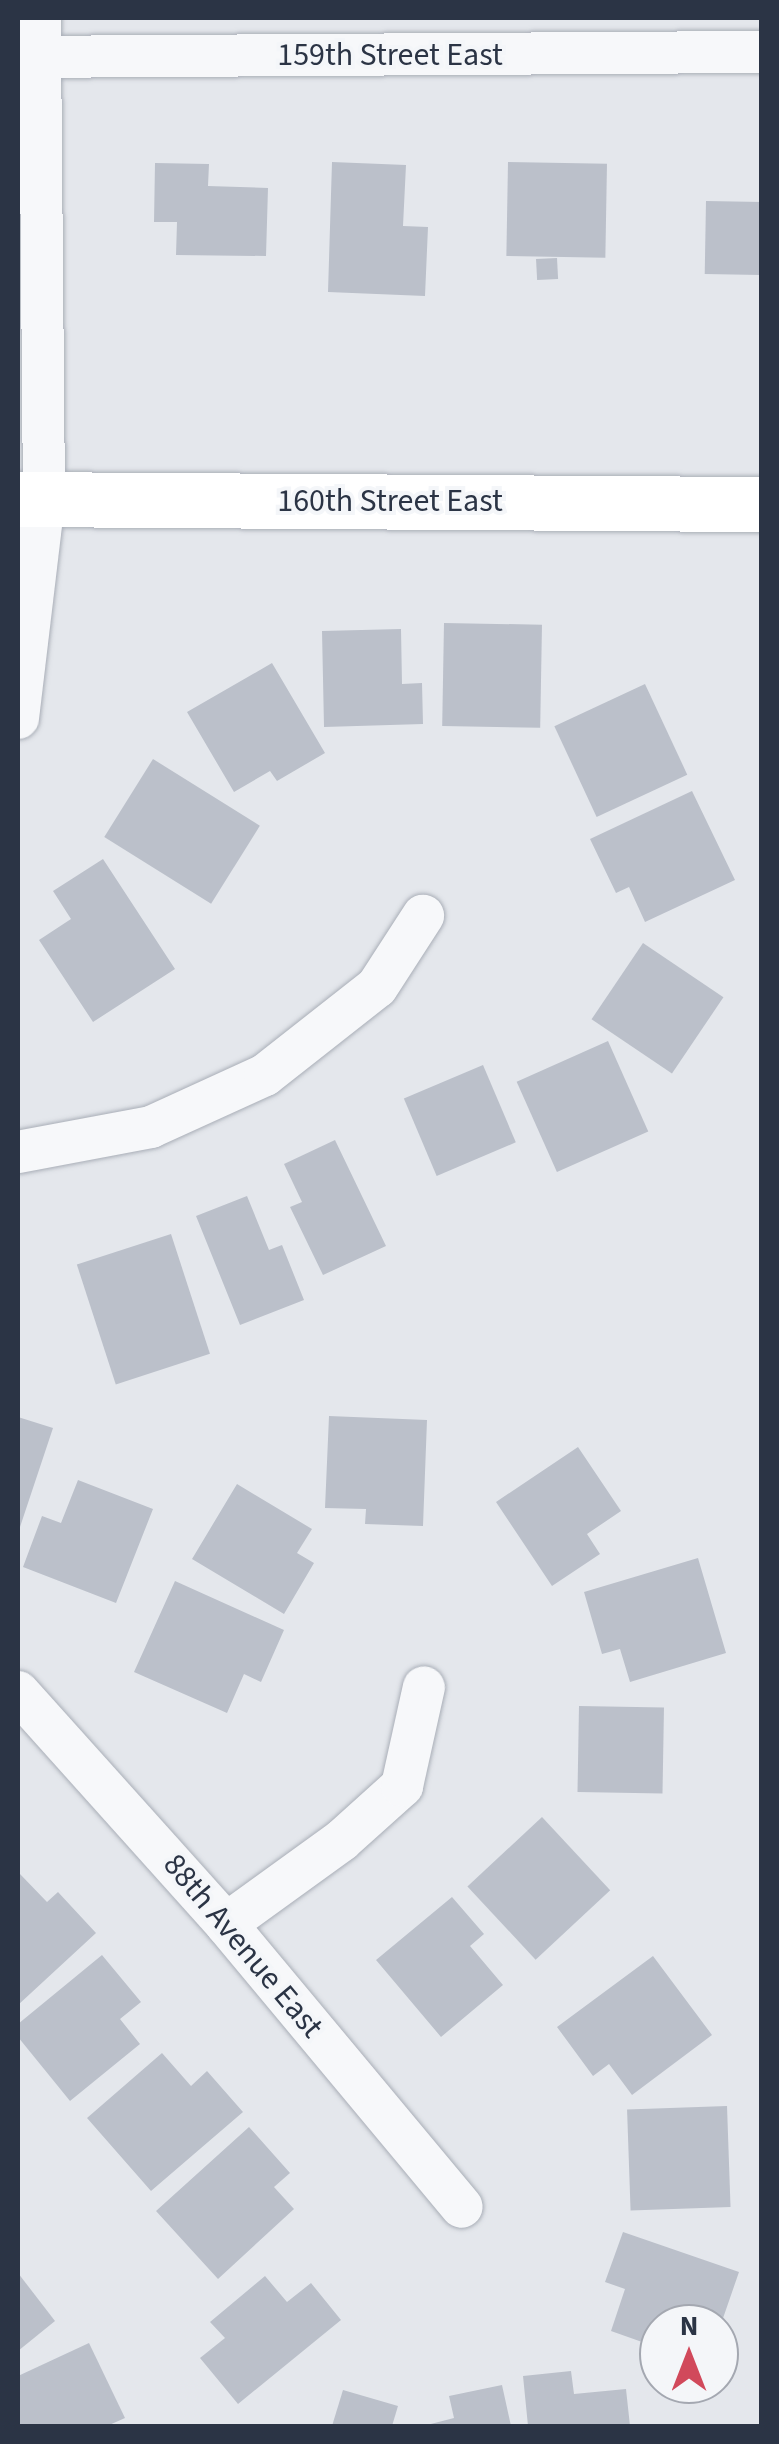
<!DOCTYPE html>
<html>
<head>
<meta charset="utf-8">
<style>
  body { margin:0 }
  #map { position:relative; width:779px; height:2444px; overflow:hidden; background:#e4e7ec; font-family:"Source Sans 3",sans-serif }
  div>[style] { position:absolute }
  .building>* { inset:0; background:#bbc0ca; transform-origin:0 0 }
  .roads { filter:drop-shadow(0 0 2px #a9aeb7) drop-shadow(0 0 2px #a9aeb7) }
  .minor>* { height:42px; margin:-21px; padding:0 21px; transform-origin:21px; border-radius:21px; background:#f7f8fa }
  .secondary>* { height:55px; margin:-27.5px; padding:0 27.5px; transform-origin:27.5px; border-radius:27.5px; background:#fff }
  span { translate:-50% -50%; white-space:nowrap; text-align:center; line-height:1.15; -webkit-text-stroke:8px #f4f6f9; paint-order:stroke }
  .street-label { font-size:32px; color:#2b3445 }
  .frame { position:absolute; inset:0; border:20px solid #2b3445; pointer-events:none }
  .north { position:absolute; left:639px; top:2304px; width:100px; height:100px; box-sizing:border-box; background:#f4f6f9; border:2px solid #a4a8b1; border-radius:50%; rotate:0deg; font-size:28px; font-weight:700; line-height:40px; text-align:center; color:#2b3445 }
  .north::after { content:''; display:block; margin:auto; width:35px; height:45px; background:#d1495b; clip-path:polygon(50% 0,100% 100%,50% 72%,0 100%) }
</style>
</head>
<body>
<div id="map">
  <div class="building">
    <i style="clip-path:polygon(332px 162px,406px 165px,403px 226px,428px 227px,425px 296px,328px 292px)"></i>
    <i style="left:508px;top:162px;width:99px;height:94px;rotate:1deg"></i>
    <i style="clip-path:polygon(155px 163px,209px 164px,208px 186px,268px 188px,266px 256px,176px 255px,177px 222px,154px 222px)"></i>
    <i style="left:706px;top:201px;width:56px;height:73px;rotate:1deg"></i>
    <i style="left:557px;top:258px;width:21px;height:21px;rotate:87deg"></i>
    <i style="left:444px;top:623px;width:98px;height:103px;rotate:1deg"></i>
    <i style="clip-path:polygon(401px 629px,402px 684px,422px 683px,423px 724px,324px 727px,322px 631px)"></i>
    <i style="clip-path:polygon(272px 663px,325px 753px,277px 781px,270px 771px,234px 792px,187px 712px)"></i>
    <i style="left:645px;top:684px;width:100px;height:100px;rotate:65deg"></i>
    <i style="left:153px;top:759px;width:126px;height:92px;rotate:32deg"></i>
    <i style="clip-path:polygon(692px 791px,735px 880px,645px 922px,629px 887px,616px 893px,590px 839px)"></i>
    <i style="clip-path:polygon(103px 859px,175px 969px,93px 1022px,39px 940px,71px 919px,53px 891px)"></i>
    <i style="left:643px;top:943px;width:97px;height:92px;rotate:34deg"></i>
    <i style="left:608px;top:1041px;width:99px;height:100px;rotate:66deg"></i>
    <i style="left:483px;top:1065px;width:84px;height:86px;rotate:67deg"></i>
    <i style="clip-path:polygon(335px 1140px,386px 1246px,323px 1275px,290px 1207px,302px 1202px,284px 1164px)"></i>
    <i style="clip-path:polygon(247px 1196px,269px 1250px,282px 1245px,304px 1300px,240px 1325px,196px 1216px)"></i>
    <i style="left:171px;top:1234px;width:126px;height:99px;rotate:72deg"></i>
    <i style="clip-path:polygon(329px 1416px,427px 1420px,423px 1526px,365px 1524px,366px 1509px,325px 1508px)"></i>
    <i style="clip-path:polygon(18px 1417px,53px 1428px,18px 1533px)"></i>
    <i style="clip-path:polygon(578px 1447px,621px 1511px,587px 1534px,600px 1554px,552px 1586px,496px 1502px)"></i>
    <i style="clip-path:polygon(78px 1480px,153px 1509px,116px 1603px,23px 1567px,42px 1516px,61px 1523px)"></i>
    <i style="clip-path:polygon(237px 1484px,312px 1529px,297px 1553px,314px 1563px,284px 1614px,192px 1559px)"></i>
    <i style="clip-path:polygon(698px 1558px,726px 1653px,630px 1682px,620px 1649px,602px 1654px,584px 1592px)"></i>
    <i style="clip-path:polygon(175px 1581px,284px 1630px,261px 1682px,244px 1674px,227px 1713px,134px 1672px)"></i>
    <i style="left:579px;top:1706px;width:85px;height:86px;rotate:1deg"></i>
    <i style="left:542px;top:1817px;width:100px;height:102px;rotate:47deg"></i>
    <i style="clip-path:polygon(20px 1874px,47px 1902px,58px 1892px,96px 1933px,18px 2005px)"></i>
    <i style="clip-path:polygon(452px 1897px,484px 1934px,470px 1946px,503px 1985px,441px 2037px,376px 1960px)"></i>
    <i style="clip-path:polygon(102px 1955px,141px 2002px,120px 2019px,140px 2044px,70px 2101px,18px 2037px,18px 2024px)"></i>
    <i style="clip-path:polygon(653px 1956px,712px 2035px,632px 2095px,609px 2064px,593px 2076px,557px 2027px)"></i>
    <i style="clip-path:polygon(162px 2053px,191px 2086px,207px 2071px,243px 2112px,151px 2191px,87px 2118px)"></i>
    <i style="left:727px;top:2106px;width:101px;height:100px;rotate:88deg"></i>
    <i style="clip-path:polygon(249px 2127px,290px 2173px,274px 2187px,294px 2209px,218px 2279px,156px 2211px)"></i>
    <i style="clip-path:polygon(623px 2232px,739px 2272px,721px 2324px,659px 2324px,659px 2348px,611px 2331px,625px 2289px,605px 2282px)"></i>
    <i style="clip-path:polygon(18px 2273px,55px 2321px,18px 2351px)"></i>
    <i style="clip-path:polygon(265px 2276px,287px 2302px,311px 2283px,341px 2320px,238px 2404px,200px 2358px,225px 2338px,210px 2322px)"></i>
    <i style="clip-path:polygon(89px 2343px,125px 2418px,107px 2426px,20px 2426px,18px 2376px)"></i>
    <i style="clip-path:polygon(571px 2371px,574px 2394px,626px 2389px,630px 2426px,528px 2426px,523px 2376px)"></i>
    <i style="clip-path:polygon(502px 2385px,511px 2426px,423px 2426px,454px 2418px,449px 2396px)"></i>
    <i style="clip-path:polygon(343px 2390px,398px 2406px,392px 2426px,332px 2426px)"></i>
  </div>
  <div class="roads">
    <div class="minor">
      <i style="left:18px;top:57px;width:744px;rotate:-0.39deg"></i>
      <i style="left:18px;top:718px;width:221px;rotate:-83.2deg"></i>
      <i style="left:44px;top:499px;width:481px;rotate:-90.5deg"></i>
      <i style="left:18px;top:1152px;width:135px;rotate:-10.6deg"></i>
      <i style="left:151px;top:1127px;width:125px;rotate:-24.5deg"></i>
      <i style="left:265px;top:1075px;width:142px;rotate:-38.2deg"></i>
      <i style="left:377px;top:987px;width:85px;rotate:-57.1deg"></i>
      <i style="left:18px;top:1692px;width:312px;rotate:48.1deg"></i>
      <i style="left:226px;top:1924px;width:368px;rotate:50.2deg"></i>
      <i style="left:226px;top:1924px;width:143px;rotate:-35.9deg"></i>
      <i style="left:342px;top:1840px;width:81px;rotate:-42deg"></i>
      <i style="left:402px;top:1786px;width:101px;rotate:-77.5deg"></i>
    </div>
    <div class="secondary">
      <i style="left:18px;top:499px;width:744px;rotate:0.39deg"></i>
    </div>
  </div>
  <div class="street-label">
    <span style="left:390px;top:55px">159th Street East</span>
    <span style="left:390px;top:501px">160th Street East</span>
    <span style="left:243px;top:1946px;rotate:50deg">88th Avenue East</span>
  </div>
  <div class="frame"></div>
  <div class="north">N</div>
</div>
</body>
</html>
